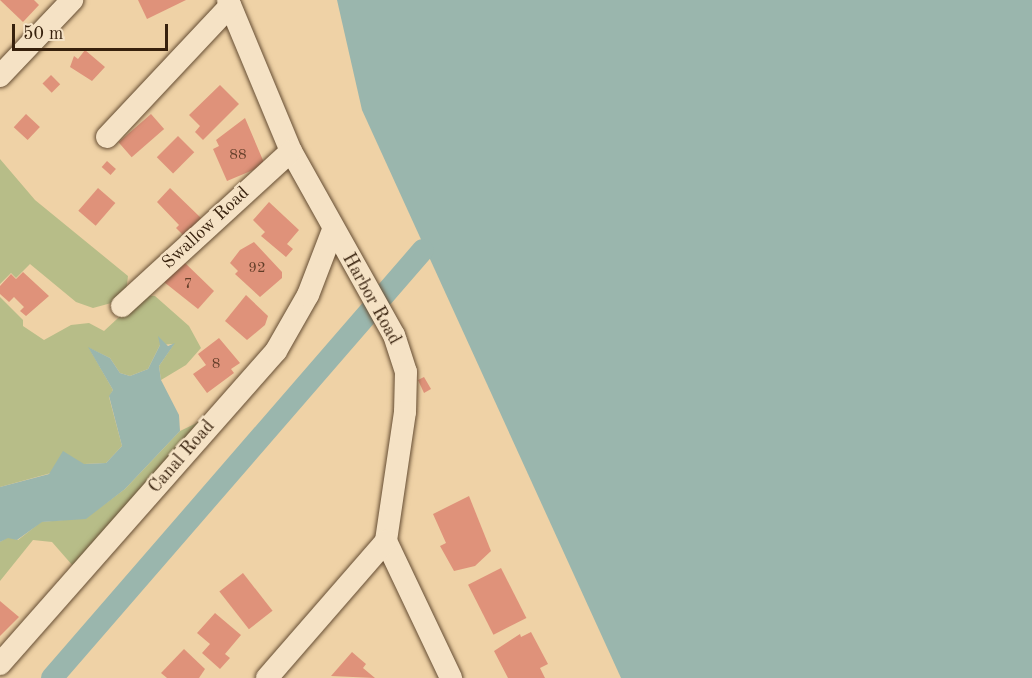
<!DOCTYPE html>
<html>
<head>
<meta charset="utf-8">
<style>
  body { margin:0 }
  #map { position:relative; width:1032px; height:678px; overflow:hidden; background:#efd2a6; font-family:"Old Standard TT",serif }
  div>[style] { position:absolute }
  .green>* { inset:0; background:#b7bd88 }
  .water>* { inset:0; background:#9ab6ad }
  .canal>* { height:22px; margin:-11px; padding:0 11px; transform-origin:11px; border-radius:11px; background:#9ab6ad }
  .building>* { inset:0; background:#df927a; transform-origin:0 0 }
  .roads { filter:drop-shadow(0 0 2px #654d33) drop-shadow(0 0 2px #654d33) }
  .street>* { height:22px; margin:-11px; padding:0 11px; transform-origin:11px; border-radius:11px; background:#f5e2c5 }
  span { translate:-50% -50%; white-space:nowrap; text-align:center; line-height:1.15; -webkit-text-stroke:5px #f5e2c5; paint-order:stroke }
  .number-label { font-size:15px; color:#613d28 }
  .number-label span { -webkit-text-stroke-width:0 }
  .street-label { font-size:18px; color:#37210d }
  .scale { position:absolute; left:12px; top:24px; width:156px; height:27px; box-sizing:border-box; border:3px solid #37210d; border-top:0; padding-left:8px; font-size:18px; line-height:21px; white-space:nowrap; color:#37210d; -webkit-text-stroke:4px #f5e2c5; paint-order:stroke }
</style>
</head>
<body>
<div id="map">
  <div class="green">
    <i style="clip-path:polygon(0 159px,35px 200px,128px 276px,126px 292px,115px 302px,93px 308px,76px 302px,30px 264px,16px 278px,11px 273px,0 284px)"></i>
    <i style="clip-path:polygon(143px 295px,155px 296px,189px 326px,201px 348px,186px 365px,161px 380px,159px 366px,174px 344px,160px 345px,148px 369px,130px 376px,120px 373px,110px 358px,89px 348px,113px 390px,109px 397px,122px 446px,106px 463px,84px 464px,0 487px,0 297px,23px 320px,23px 326px,44px 340px,71px 325px,89px 323px,104px 331px)"></i>
    <i style="clip-path:polygon(207px 418px,73px 566px,52px 542px,33px 540px,0 581px,0 542px,8px 537px,18px 540px,41px 522px,86px 518px,125px 489px,180px 431px)"></i>
  </div>
  <div class="water">
    <i style="clip-path:polygon(337px 0,1032px 0,1032px 678px,621px 678px,362px 110px)"></i>
    <i style="clip-path:polygon(158px 336px,168px 346px,175px 343px,159px 366px,161px 380px,179px 415px,180px 431px,125px 489px,86px 519px,42px 522px,17px 540px,8px 538px,0 542px,0 487px,49px 474px,63px 451px,84px 464px,106px 463px,122px 446px,109px 396px,113px 390px,88px 347px,110px 358px,120px 373px,130px 376px,148px 369px,160px 345px)"></i>
  </div>
  <div class="canal">
    <i style="left:52px;top:678px;width:566px;rotate:-49.08deg"></i>
  </div>
  <div class="building">
    <i style="clip-path:polygon(0 0,34px 0,39px 5px,23px 22px)"></i>
    <i style="clip-path:polygon(138px 0,186px 0,147px 19px)"></i>
    <i style="clip-path:polygon(85px 50px,105px 67px,92px 81px,70px 67px,74px 56px,78px 59px)"></i>
    <i style="left:51px;top:75px;width:13px;height:12px;rotate:45deg"></i>
    <i style="clip-path:polygon(220px 85px,239px 104px,203px 140px,195px 132px,200px 126px,189px 115px)"></i>
    <i style="left:26px;top:114px;width:19px;height:18px;rotate:43deg"></i>
    <i style="left:151px;top:114px;width:20px;height:43px;rotate:49deg"></i>
    <i style="clip-path:polygon(245px 118px,265px 165px,227px 181px,213px 149px,219px 146px,216px 140px)"></i>
    <i style="left:178px;top:136px;width:23px;height:30px;rotate:45deg"></i>
    <i style="left:107px;top:161px;width:12px;height:8px;rotate:42deg"></i>
    <i style="left:98px;top:188px;width:23px;height:30px;rotate:41deg"></i>
    <i style="clip-path:polygon(170px 188px,201px 218px,184px 236px,176px 228px,179px 225px,157px 202px)"></i>
    <i style="clip-path:polygon(269px 202px,299px 230px,287px 244px,293px 249px,286px 257px,261px 236px,265px 232px,253px 220px)"></i>
    <i style="clip-path:polygon(254px 242px,282px 272px,282px 278px,260px 297px,235px 274px,238px 271px,230px 263px,240px 250px)"></i>
    <i style="clip-path:polygon(183px 261px,214px 291px,198px 309px,164px 282px)"></i>
    <i style="clip-path:polygon(23px 272px,49px 296px,26px 316px,20px 311px,24px 307px,14px 297px,9px 302px,0 294px,0 286px,11px 274px,16px 279px)"></i>
    <i style="clip-path:polygon(246px 295px,268px 316px,265px 325px,247px 340px,225px 321px)"></i>
    <i style="clip-path:polygon(219px 338px,240px 363px,231px 369px,234px 373px,207px 393px,193px 374px,206px 365px,198px 354px)"></i>
    <i style="clip-path:polygon(424px 377px,431px 389px,424px 393px,418px 380px)"></i>
    <i style="clip-path:polygon(469px 496px,491px 551px,475px 566px,454px 571px,440px 546px,446px 543px,433px 514px)"></i>
    <i style="left:501px;top:568px;width:56px;height:37px;rotate:63deg"></i>
    <i style="left:243px;top:573px;width:48px;height:30px;rotate:52deg"></i>
    <i style="clip-path:polygon(0 601px,19px 617px,0 636px)"></i>
    <i style="clip-path:polygon(215px 613px,241px 635px,225px 654px,230px 658px,220px 669px,202px 653px,210px 644px,197px 633px)"></i>
    <i style="clip-path:polygon(531px 632px,548px 664px,540px 668px,545px 678px,508px 678px,494px 651px,520px 634px,521px 637px)"></i>
    <i style="clip-path:polygon(184px 649px,205px 669px,199px 678px,167px 678px,161px 673px)"></i>
    <i style="clip-path:polygon(352px 652px,366px 664px,363px 668px,375px 678px,331px 676px)"></i>
  </div>
  <div class="roads">
    <div class="street">
      <i style="left:228px;top:0;width:164px;rotate:67.4deg"></i>
      <i style="left:291px;top:151px;width:211px;rotate:60.8deg"></i>
      <i style="left:394px;top:335px;width:39px;rotate:72deg"></i>
      <i style="left:406px;top:372px;width:40px;rotate:91.4deg"></i>
      <i style="left:405px;top:412px;width:130px;rotate:98.4deg"></i>
      <i style="left:386px;top:541px;width:152px;rotate:64.6deg"></i>
      <i style="left:0;top:76px;width:105px;rotate:-46.5deg"></i>
      <i style="left:107px;top:137px;width:180px;rotate:-46.8deg"></i>
      <i style="left:122px;top:306px;width:229px;rotate:-42.5deg"></i>
      <i style="left:0;top:664px;width:417px;rotate:-48.6deg"></i>
      <i style="left:276px;top:351px;width:64px;rotate:-60.3deg"></i>
      <i style="left:308px;top:295px;width:70px;rotate:-69deg"></i>
      <i style="left:267px;top:678px;width:181px;rotate:-49deg"></i>
    </div>
  </div>
  <div class="number-label">
    <span style="left:238px;top:156px">88</span>
    <span style="left:257px;top:269px">92</span>
    <span style="left:188px;top:285px">7</span>
    <span style="left:216px;top:365px">8</span>
  </div>
  <div class="street-label">
    <span style="left:206px;top:228px;rotate:-43deg">Swallow Road</span>
    <span style="left:371px;top:299px;rotate:61deg">Harbor Road</span>
    <span style="left:182px;top:457px;rotate:-49deg">Canal Road</span>
  </div>
  <div class="scale">50 m</div>
</div>
</body>
</html>
